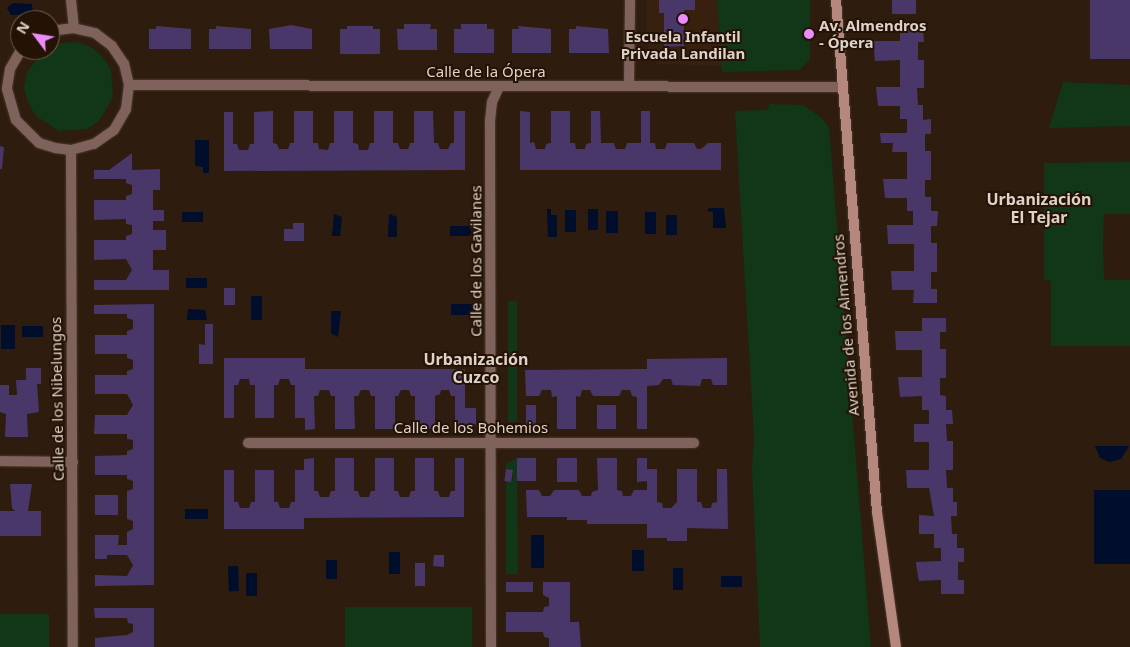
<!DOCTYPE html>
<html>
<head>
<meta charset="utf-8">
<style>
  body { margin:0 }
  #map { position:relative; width:1130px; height:647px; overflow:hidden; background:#2e1c0e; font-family:"Noto Sans",sans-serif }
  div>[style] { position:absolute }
  .built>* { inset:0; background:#37200d }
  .green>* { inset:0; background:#113718; transform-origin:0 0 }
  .water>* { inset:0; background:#000d2b; transform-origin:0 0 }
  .building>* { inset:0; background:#49376a; transform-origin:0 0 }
  .roads { filter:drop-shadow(0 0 1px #4a392c) drop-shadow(0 0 1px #4a392c) }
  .street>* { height:10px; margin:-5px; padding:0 5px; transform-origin:5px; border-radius:5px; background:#7f625c }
  .secondary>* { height:10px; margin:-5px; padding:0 5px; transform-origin:5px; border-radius:5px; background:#b5877d }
  .dots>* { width:14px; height:14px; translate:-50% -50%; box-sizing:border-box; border:2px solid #241305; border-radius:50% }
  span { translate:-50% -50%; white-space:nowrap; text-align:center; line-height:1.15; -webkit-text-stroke:4px #241305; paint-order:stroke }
  .poi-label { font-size:15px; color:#dfd2ca; font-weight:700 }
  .left { translate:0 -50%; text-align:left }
  .street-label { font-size:15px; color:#dfd2ca }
  .neighbourhood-label { font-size:16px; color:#dfd2ca; font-weight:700 }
  .north { position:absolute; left:10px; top:10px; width:50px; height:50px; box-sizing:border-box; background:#241305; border:1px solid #6f5f54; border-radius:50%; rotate:301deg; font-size:14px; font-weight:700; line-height:20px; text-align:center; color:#dfd2ca }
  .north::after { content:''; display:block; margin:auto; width:18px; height:22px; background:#ec8cfb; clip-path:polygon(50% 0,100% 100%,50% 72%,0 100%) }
</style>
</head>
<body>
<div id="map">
  <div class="built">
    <i style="clip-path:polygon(647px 0,717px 0,722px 66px,657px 64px,650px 57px,647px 44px)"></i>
  </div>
  <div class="green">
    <i style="clip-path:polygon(717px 0,810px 0,810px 60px,799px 70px,722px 72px)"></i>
    <i style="clip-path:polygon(76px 42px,91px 47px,103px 57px,111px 70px,113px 97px,99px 121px,87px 129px,59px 131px,36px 116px,28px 103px,24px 88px,27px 72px,44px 50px,61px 43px)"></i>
    <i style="clip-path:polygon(1063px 82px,1130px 85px,1130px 126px,1049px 128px)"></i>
    <i style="clip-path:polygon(769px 104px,803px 105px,822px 118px,829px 128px,871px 647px,760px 647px,752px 469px,754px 437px,735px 111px,768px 110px)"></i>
    <i style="clip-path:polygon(1130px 162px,1130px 214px,1104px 214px,1103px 246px,1104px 280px,1130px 280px,1130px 346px,1051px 346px,1051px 281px,1044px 280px,1044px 163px)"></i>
    <i style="left:508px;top:301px;width:9px;height:121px"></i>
    <i style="clip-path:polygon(517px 458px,518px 574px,506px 574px,506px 481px,513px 480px,513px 470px,506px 469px,506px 464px)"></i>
    <i style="left:345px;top:607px;width:127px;height:40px"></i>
    <i style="left:0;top:614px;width:49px;height:33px"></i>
  </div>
  <div class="water">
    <i style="clip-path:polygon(13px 3px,32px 4px,33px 14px,11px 15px,7px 8px)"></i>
    <i style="clip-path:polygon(195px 140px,209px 140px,209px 173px,203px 173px,203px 167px,195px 166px)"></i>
    <i style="clip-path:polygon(709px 208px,724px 208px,726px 228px,713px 228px,713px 212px,707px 211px)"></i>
    <i style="clip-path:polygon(547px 209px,551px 209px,551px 215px,557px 215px,557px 237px,548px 237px)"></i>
    <i style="left:588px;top:209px;width:10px;height:21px"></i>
    <i style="left:565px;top:210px;width:11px;height:22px"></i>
    <i style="left:606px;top:211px;width:12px;height:22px"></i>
    <i style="left:182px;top:212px;width:21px;height:10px"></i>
    <i style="left:645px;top:212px;width:11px;height:22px"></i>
    <i style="clip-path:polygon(334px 214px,342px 217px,340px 236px,332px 236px)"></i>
    <i style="clip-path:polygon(389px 214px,397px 217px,397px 237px,388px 237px)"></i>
    <i style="left:666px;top:215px;width:11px;height:20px"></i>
    <i style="clip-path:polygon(450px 226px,469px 226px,472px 233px,469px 236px,450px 236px)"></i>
    <i style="left:186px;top:278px;width:21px;height:10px"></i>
    <i style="left:251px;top:296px;width:11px;height:24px"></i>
    <i style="left:451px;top:304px;width:23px;height:11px"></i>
    <i style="clip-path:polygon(188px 309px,205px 310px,207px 320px,187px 320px)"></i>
    <i style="clip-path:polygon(331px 311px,341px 311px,338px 337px,331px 333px)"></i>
    <i style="left:1px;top:325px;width:14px;height:24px"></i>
    <i style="left:22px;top:326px;width:21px;height:11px"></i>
    <i style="clip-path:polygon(1095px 446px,1129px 446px,1121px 459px,1110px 462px,1100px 458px)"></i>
    <i style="left:1094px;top:490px;width:36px;height:74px"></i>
    <i style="left:185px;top:509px;width:23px;height:10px"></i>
    <i style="left:531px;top:535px;width:13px;height:33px"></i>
    <i style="left:632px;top:550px;width:12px;height:21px"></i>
    <i style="left:389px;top:552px;width:11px;height:22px"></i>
    <i style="left:326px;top:560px;width:11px;height:19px"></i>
    <i style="left:238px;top:566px;width:25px;height:10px;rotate:88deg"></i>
    <i style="left:673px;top:568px;width:10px;height:22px"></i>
    <i style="left:246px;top:573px;width:11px;height:23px"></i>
    <i style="left:721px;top:576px;width:21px;height:11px"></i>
  </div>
  <div class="building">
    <i style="clip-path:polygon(659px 0,695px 0,695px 10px,684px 10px,684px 46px,664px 47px,664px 13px,659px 13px)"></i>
    <i style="left:892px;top:0;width:24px;height:14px"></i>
    <i style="left:1090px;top:0;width:40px;height:59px"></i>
    <i style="clip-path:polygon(404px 24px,431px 24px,430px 29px,437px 29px,437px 50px,398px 50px,397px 29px,404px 29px)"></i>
    <i style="clip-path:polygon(461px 24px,487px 24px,487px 29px,494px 29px,494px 53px,454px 53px,454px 29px,461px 29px)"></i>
    <i style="clip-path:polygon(291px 25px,312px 29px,312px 49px,270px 49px,269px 29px)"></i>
    <i style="clip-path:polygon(156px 26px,191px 29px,191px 49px,149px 49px,149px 29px,156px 29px)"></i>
    <i style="clip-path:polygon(216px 26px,251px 29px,251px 49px,209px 49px,209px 29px,216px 29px)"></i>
    <i style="clip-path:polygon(347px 26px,373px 26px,373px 29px,380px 29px,380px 54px,340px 54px,340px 29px,347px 29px)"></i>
    <i style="clip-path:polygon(518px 26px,551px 29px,551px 53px,512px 53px,512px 29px,519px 29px)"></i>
    <i style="clip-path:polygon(576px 26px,608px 29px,609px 53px,569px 53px,569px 29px,576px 29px)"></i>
    <i style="clip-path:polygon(900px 28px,923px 28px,924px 42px,918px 42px,918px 60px,924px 60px,924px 88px,917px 88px,918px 105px,923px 105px,923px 120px,931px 119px,931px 134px,925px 134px,925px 151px,931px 151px,931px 180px,925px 180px,925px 197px,931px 197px,931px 211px,938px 211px,937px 226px,931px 226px,931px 243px,937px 243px,937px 272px,931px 272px,931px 289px,937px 289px,937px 303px,913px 303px,914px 290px,892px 290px,891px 271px,914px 271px,914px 244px,888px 244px,887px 225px,913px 225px,913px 211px,907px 211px,907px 198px,885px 198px,883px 179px,907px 179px,907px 152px,892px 152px,893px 143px,881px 143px,880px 133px,907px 133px,907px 119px,900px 119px,900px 106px,878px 106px,876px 87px,900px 87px,900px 60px,875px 61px,873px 41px,900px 41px)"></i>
    <i style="clip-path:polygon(273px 111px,273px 143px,277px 144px,279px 149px,288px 149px,290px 143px,294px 143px,294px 111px,313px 111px,313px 143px,318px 143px,319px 149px,328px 150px,330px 143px,334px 143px,334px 111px,353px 111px,353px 143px,358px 144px,359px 150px,368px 150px,370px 143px,374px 143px,374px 111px,393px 111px,393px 143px,398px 143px,400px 149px,408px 149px,410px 143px,414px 143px,414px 111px,433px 111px,434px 143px,438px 143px,440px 149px,448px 149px,451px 143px,454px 143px,454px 111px,465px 111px,465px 170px,224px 171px,224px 112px,233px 112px,233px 144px,237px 144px,239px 150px,248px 150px,250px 144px,254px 144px,254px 112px)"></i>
    <i style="clip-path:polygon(520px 111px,530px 112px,530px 143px,534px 142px,536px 149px,545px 149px,546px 144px,551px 143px,551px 111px,570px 111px,570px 143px,575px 143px,576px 149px,585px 149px,586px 144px,591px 143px,591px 111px,600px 111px,601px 143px,614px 143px,616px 149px,625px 149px,627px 143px,641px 143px,641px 111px,650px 111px,650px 143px,655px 143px,656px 149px,665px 149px,667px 143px,694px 143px,697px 149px,701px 149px,708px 143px,721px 143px,721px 170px,520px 170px)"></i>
    <i style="clip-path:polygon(0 146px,4px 147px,2px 169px,0 169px)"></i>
    <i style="clip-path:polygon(132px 153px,132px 170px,160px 169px,160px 190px,153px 190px,153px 210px,164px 210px,164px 221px,153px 221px,153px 230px,166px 230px,166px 250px,153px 250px,153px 270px,169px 270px,169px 290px,94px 290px,94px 280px,126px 280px,132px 270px,126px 259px,94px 260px,94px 240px,126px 240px,126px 236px,132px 234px,132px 225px,126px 224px,126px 219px,94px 220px,94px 200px,126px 200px,126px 196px,132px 194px,132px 185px,126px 183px,126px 179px,94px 179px,94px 170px,109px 170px)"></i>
    <i style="clip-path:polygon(293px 223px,304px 223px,304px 241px,284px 241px,284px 229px,293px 229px)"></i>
    <i style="left:224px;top:288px;width:11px;height:17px"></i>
    <i style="clip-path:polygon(154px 304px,154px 585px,95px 586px,95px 575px,127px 576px,133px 565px,127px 555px,107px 555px,107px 559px,95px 559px,95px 535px,119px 535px,118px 545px,127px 545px,127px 532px,133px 529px,133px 521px,127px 519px,127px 491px,133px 489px,133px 481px,127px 479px,127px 475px,95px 475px,95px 456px,127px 455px,127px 451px,133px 449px,133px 440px,127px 439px,127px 434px,94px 434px,95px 415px,127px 415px,133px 405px,127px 394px,95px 394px,95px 375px,127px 375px,127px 371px,133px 369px,133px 360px,127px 358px,127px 354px,95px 354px,95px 335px,127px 335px,127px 331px,133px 329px,133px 320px,127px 318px,127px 314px,94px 314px,94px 305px)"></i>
    <i style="clip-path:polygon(922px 318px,946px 318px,946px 332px,940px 332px,940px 349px,946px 349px,946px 378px,940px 378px,940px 395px,946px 396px,946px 410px,952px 410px,953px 424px,946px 424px,947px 441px,953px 441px,953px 470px,946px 470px,947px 488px,953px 488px,953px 502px,957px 502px,957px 516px,951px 516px,952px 534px,957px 534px,957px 548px,964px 548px,964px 562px,958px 562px,958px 580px,964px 580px,964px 594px,941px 594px,941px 580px,919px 581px,917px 571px,916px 562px,941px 561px,941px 548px,934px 548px,934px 534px,919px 534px,919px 515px,934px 516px,929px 488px,907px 488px,906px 470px,929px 470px,929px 442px,914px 442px,914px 424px,929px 424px,929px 410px,922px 410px,922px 396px,900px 397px,898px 377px,922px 377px,922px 350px,896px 350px,895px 331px,922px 331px)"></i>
    <i style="clip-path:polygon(205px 324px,213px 324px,213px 364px,199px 364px,199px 344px,205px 345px)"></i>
    <i style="clip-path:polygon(224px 358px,305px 358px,305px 369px,465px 369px,465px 408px,476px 408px,476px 424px,472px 429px,455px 429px,455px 396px,451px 396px,449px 390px,441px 390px,440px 394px,435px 396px,435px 429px,415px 429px,415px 396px,411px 396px,409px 390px,401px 390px,398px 396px,395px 396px,395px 429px,375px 429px,375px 396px,371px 396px,369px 390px,361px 390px,358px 396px,354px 396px,355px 429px,335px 429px,335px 396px,331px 396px,329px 390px,320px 390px,318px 396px,314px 396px,315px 429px,305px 430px,305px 418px,295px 418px,295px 385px,291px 385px,289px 379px,280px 379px,278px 385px,274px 385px,274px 418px,255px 418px,255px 385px,250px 385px,249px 379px,240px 379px,238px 385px,234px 385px,234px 418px,224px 418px)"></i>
    <i style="clip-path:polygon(727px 358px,727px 385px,713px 385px,711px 379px,702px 379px,700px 386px,673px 385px,671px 379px,663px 379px,659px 385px,647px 386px,647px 429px,637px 429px,637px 397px,632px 396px,630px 390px,622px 390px,619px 396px,593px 396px,590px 390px,582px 390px,580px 397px,576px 396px,576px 429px,557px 429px,557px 396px,552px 397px,551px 390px,542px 390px,539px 396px,526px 396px,525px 370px,647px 369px,647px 359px)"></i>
    <i style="clip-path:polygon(26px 368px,41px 368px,41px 384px,37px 384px,39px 412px,27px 414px,28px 437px,5px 437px,6px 414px,0 412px,0 385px,9px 385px,9px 395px,17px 395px,16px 380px,26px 380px)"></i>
    <i style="left:526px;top:405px;width:10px;height:24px"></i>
    <i style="left:597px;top:405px;width:19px;height:24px"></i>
    <i style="clip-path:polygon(314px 458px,314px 491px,318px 491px,320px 497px,329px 497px,331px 491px,335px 491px,335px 458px,354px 458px,354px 491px,358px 491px,360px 497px,369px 497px,371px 491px,375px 491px,375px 458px,394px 458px,394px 491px,398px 491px,400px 497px,409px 497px,411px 491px,415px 491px,415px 458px,434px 458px,434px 491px,438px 491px,440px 497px,449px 497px,451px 491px,455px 491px,455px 458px,464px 458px,464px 517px,304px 518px,304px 529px,224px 529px,224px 470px,234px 470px,234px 502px,238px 502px,240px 508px,249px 508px,251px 502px,255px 502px,255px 470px,274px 470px,274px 502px,278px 502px,280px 508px,289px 508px,291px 502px,295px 502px,295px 470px,304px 470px,304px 459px)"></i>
    <i style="left:517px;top:458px;width:19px;height:23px"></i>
    <i style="left:557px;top:458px;width:20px;height:24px"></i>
    <i style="clip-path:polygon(597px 458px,617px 458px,617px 490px,622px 491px,623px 496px,631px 496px,634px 490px,647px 490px,647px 481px,637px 482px,637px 458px,647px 458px,647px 469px,657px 469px,657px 502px,662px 503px,663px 508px,671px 508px,677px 502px,677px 469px,697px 469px,697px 502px,701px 502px,703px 508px,711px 508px,712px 503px,717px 502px,717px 469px,727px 469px,728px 529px,687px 528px,687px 541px,667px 541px,667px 538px,647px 538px,647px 524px,587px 524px,587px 520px,567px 520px,567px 517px,527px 517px,526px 490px,539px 490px,542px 496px,550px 496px,554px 490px,579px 490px,582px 496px,591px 496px,592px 492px,598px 490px)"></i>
    <i style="left:506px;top:469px;width:7px;height:12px;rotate:8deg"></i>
    <i style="clip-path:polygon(10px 484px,32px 484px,28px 511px,41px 511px,41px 536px,0 536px,0 511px,15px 511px,12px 508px)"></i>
    <i style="left:95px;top:495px;width:23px;height:20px"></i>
    <i style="clip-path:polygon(434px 555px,444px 555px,444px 567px,433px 566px)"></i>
    <i style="left:415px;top:563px;width:10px;height:23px"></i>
    <i style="left:506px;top:582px;width:27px;height:10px"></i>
    <i style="clip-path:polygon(543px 582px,570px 582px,570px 622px,579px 622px,581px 647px,549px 647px,549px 638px,544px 637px,543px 632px,506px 632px,506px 612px,543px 612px,544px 607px,549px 606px,549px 598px,543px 595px)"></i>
    <i style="clip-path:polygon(94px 608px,154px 608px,154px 647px,95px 647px,95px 638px,127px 635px,133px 632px,133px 624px,128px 623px,127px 618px,95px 618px)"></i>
  </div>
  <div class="roads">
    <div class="street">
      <i style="left:71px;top:0;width:28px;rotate:84deg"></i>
      <i style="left:21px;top:50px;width:22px;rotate:120deg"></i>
      <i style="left:10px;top:69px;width:20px;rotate:99deg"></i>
      <i style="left:7px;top:89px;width:32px;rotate:74deg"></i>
      <i style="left:16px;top:120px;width:33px;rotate:45deg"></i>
      <i style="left:39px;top:143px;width:17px;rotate:17deg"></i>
      <i style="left:55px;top:148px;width:16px;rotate:7deg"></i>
      <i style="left:71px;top:150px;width:24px;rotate:-15deg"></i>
      <i style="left:94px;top:144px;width:24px;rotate:-35deg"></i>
      <i style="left:114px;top:130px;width:24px;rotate:-60deg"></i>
      <i style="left:126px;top:109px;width:24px;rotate:-83deg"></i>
      <i style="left:129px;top:85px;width:22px;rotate:-103deg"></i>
      <i style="left:124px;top:64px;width:22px;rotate:-124deg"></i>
      <i style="left:112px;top:46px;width:21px;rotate:-143deg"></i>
      <i style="left:95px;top:33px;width:22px;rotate:-167deg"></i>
      <i style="left:74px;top:28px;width:24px;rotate:173deg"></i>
      <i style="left:129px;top:85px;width:713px;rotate:0.16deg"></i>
      <i style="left:629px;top:85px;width:85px;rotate:-89.3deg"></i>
      <i style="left:71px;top:150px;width:497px;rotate:89.8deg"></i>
      <i style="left:248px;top:443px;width:446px"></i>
      <i style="left:0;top:461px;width:73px;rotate:0.8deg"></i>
      <i style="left:491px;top:647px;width:526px;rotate:-90.11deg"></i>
      <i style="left:490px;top:121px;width:19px;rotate:-84deg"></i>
      <i style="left:492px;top:102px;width:17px;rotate:-65deg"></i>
    </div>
    <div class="secondary">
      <i style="left:836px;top:0;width:514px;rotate:85.42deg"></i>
      <i style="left:877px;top:512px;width:136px;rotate:82deg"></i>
    </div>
  </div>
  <div class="dots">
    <i style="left:683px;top:19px;background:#ec8cfb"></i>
    <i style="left:809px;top:34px;background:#ec8cfb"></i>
  </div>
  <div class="poi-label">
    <span class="left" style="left:819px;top:34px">Av. Almendros<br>- Ópera</span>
    <span style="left:683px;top:45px">Escuela Infantil<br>Privada Landilan</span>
  </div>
  <div class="street-label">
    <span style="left:486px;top:72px">Calle de la Ópera</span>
    <span style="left:476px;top:261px;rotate:-90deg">Calle de los Gavilanes</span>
    <span style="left:846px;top:325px;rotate:-95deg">Avenida de los Almendros</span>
    <span style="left:57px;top:399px;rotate:-91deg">Calle de los Nibelungos</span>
    <span style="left:471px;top:428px">Calle de los Bohemios</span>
  </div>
  <div class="neighbourhood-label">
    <span style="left:1039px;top:208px">Urbanización<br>El Tejar</span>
    <span style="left:476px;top:368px">Urbanización<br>Cuzco</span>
  </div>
  <div class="north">N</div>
</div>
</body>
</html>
